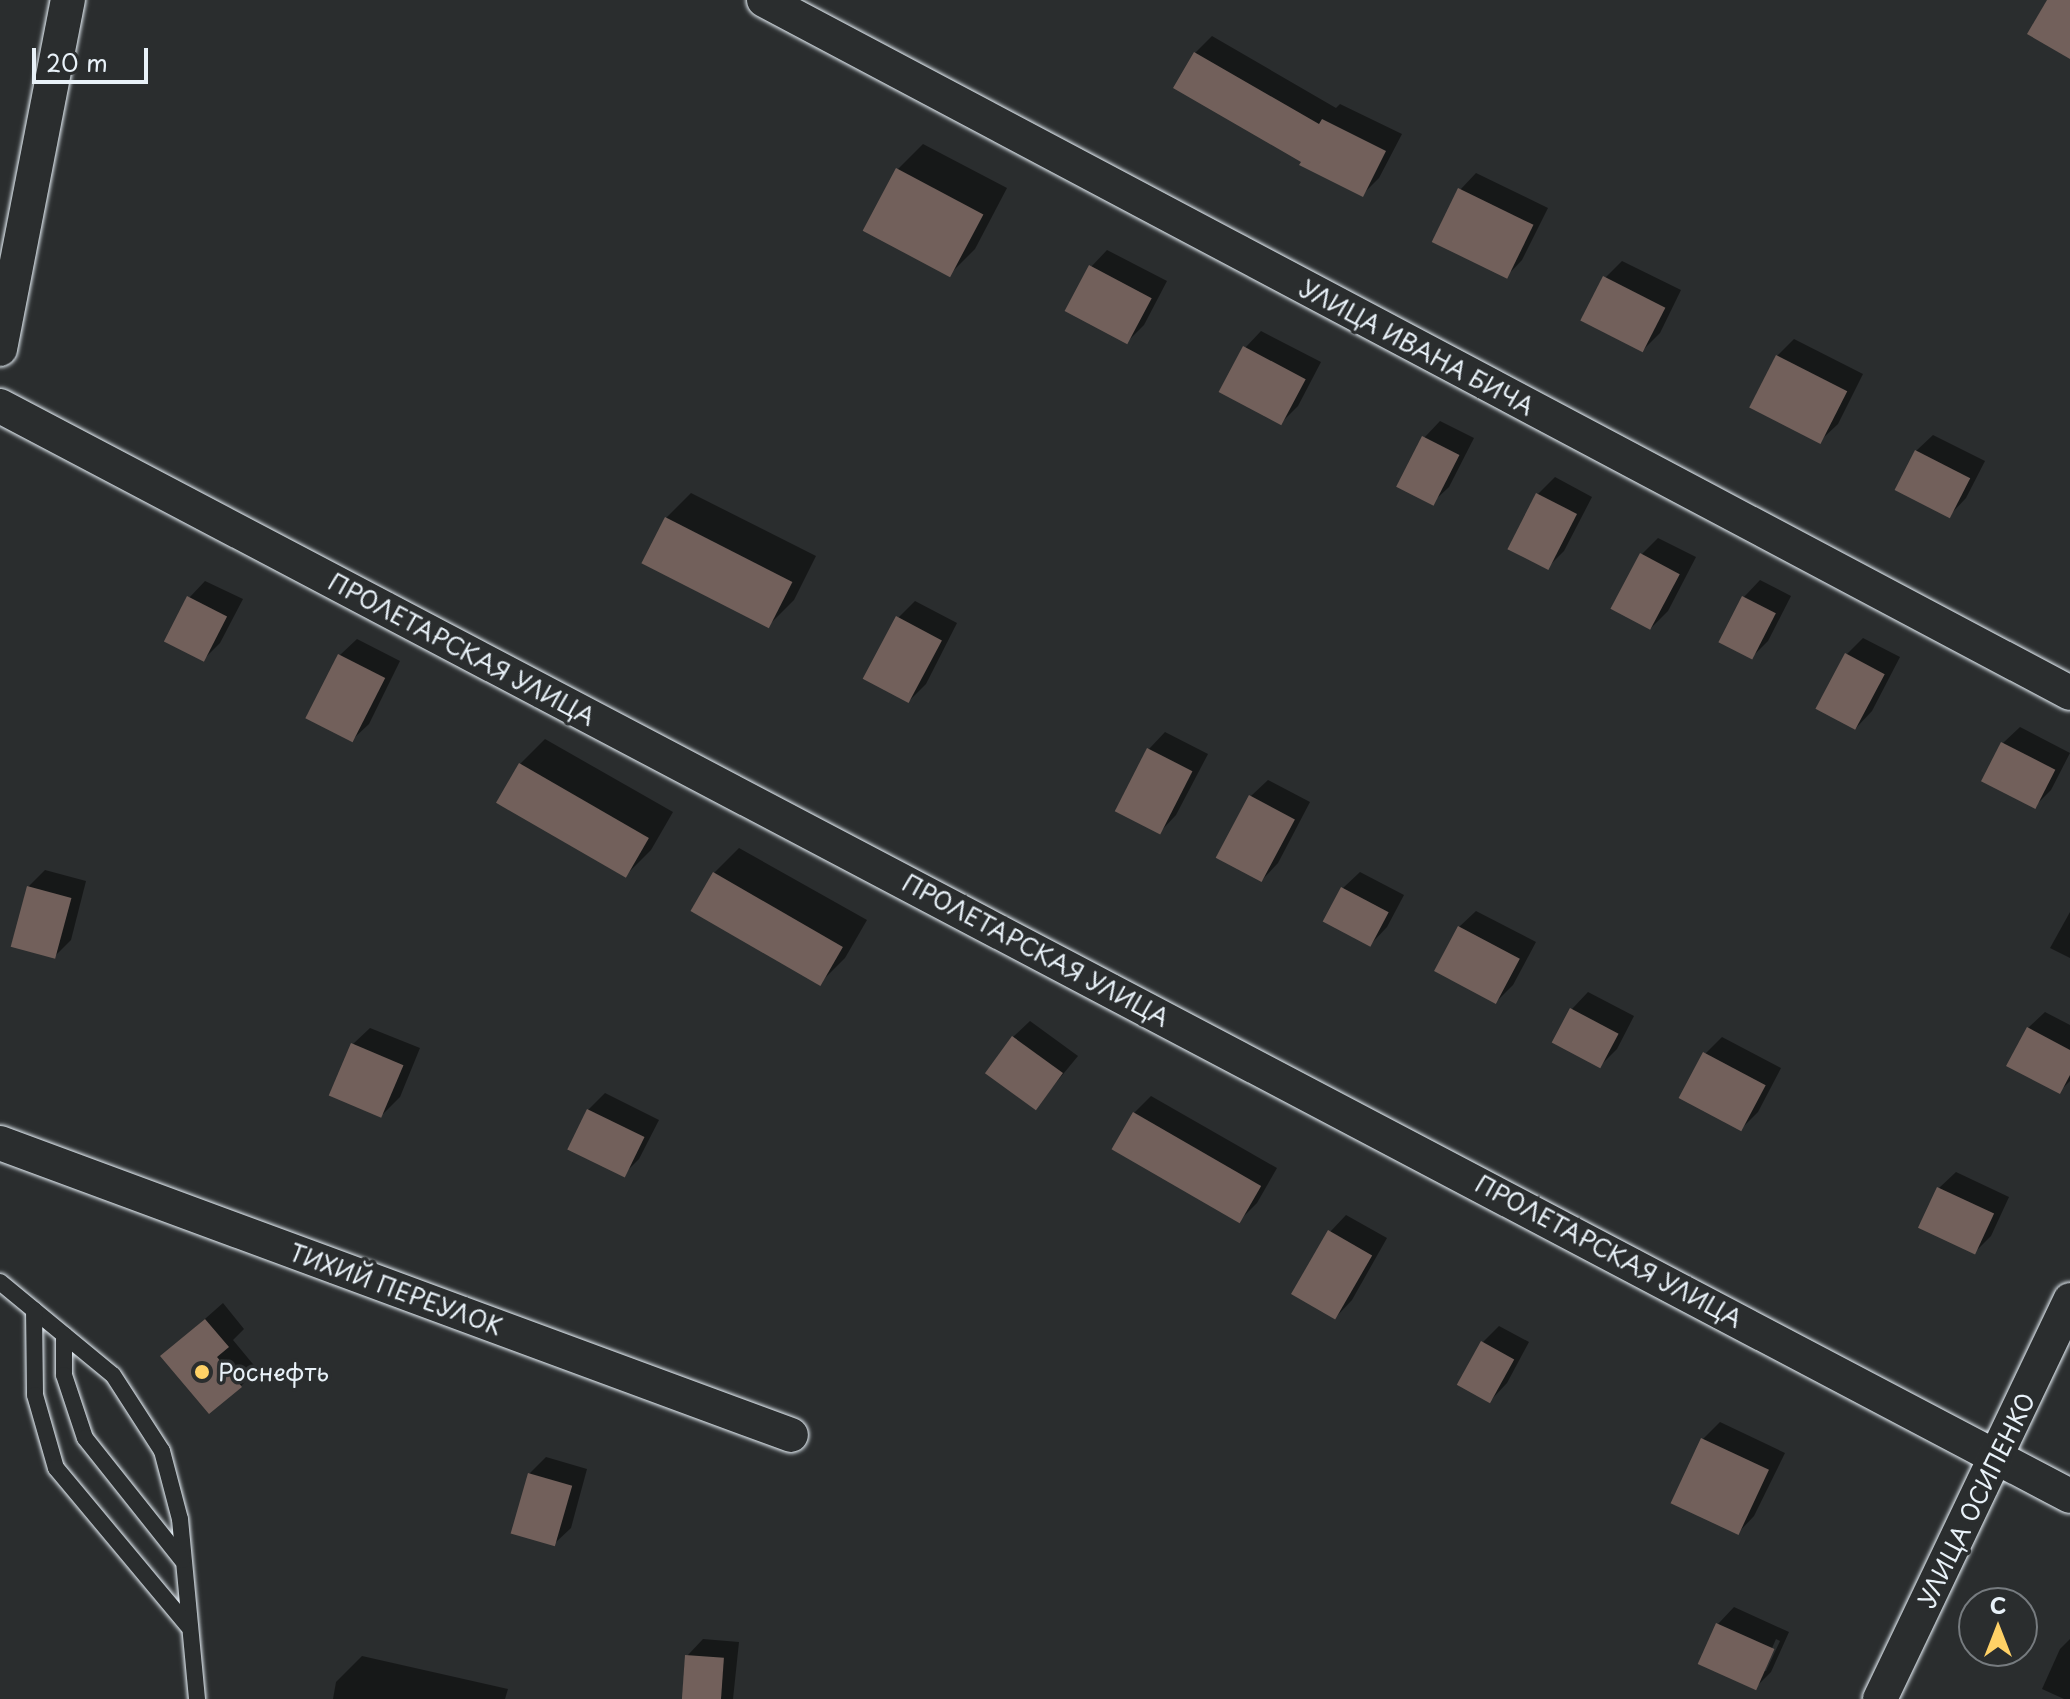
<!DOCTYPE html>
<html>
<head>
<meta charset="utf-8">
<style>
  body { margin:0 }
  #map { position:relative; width:2070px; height:1699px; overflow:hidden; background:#2a2d2e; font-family:"Playpen Sans",sans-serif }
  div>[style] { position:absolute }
  .shadow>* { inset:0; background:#0007 }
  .building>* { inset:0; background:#72605b; transform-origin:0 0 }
  .roads { filter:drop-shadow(0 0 2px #e8f1f8) drop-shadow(0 0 2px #e8f1f8) }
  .lane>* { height:16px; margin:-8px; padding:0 8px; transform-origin:8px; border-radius:8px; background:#2a2d2e }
  .street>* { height:34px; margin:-17px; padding:0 17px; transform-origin:17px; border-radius:17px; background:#2a2d2e }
  .dots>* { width:22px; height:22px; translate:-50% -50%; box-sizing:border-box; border:4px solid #2a2d2e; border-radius:50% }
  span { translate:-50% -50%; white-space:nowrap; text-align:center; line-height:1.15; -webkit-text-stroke:7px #2a2d2e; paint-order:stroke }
  .street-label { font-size:24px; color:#e8f1f8 }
  .poi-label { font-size:24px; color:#e8f1f8 }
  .left { translate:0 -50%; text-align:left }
  .north { position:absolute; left:1958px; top:1587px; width:80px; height:80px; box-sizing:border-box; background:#2a2d2e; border:2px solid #767b7f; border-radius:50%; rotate:0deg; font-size:22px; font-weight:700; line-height:32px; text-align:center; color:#e8f1f8 }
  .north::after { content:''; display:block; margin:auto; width:28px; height:36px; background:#ffd166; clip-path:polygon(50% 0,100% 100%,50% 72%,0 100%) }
  .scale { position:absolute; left:32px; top:48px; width:116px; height:36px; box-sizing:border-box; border:4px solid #e8f1f8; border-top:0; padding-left:10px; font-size:24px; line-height:28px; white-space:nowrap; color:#e8f1f8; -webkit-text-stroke:6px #2a2d2e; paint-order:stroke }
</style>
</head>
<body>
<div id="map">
  <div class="shadow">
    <i style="clip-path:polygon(1212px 36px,1336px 108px,1340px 104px,1402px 134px,1379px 178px,1363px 194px,1303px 161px,1195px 53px)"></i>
    <i style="clip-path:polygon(923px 144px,1007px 188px,975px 249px,950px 274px,866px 230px,898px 169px)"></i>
    <i style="clip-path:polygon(1476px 173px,1548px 208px,1522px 260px,1506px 277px,1460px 190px)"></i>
    <i style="clip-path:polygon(1107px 250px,1167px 281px,1144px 325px,1128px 341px,1091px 267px)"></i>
    <i style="clip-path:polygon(1622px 261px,1681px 290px,1660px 333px,1643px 350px,1605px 278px)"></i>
    <i style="clip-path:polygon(1261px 331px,1321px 362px,1298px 406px,1282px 422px,1245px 348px)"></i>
    <i style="clip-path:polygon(1794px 339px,1863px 374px,1838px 424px,1821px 440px,1777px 356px)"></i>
    <i style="clip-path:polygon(1440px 421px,1474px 438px,1449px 487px,1432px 503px,1424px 438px)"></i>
    <i style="clip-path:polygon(1933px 435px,1985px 461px,1966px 498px,1950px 515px,1916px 451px)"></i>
    <i style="clip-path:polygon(1555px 477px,1592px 497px,1564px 551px,1548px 567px,1510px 548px,1538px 494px)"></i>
    <i style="clip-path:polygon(691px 493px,816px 556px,794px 600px,769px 625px,666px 518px)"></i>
    <i style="clip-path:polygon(1658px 538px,1696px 557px,1668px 611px,1651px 628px,1642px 554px)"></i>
    <i style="clip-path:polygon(1760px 580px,1791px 596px,1768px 641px,1752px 657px,1744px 597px)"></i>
    <i style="clip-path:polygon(205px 581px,243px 599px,220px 643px,203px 660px,189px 598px)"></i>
    <i style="clip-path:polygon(915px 601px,957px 623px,926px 684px,909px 701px,898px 618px)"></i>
    <i style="clip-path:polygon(1863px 638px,1900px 657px,1872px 711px,1856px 728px,1846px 655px)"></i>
    <i style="clip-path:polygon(357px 639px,400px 661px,369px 724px,352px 740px,340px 655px)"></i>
    <i style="clip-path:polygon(2020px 727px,2070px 753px,2051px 790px,2034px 807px,2003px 743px)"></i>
    <i style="clip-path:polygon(1165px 732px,1208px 754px,1176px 815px,1160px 832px,1149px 749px)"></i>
    <i style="clip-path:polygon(545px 739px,673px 812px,651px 850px,626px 875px,520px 764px)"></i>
    <i style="clip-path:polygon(1268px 780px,1310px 802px,1278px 863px,1262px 880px,1251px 796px)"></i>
    <i style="clip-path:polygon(739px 848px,867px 920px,845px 958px,820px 983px,714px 873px)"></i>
    <i style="clip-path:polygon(45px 870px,86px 881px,71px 940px,54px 957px,28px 887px)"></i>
    <i style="clip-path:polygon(1360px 872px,1404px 895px,1387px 927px,1371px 944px,1343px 888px)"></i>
    <i style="clip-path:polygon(1476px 911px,1536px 942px,1513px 985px,1496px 1002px,1459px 927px)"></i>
    <i style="clip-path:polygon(2070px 912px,2070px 958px,2050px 948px)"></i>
    <i style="clip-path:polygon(1588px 992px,1634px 1016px,1617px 1049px,1600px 1066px,1554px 1042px,1572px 1009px)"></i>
    <i style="clip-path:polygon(2045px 1012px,2070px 1025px,2070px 1081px,2060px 1091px,2028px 1028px)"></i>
    <i style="clip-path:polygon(1030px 1021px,1078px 1056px,1036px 1107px,1013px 1037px)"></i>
    <i style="clip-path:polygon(370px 1028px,420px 1048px,400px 1097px,383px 1114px,353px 1044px)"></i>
    <i style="clip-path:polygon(1722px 1037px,1781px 1068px,1758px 1112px,1742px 1128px,1705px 1054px)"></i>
    <i style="clip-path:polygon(605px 1093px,659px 1120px,639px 1159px,622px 1176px,588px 1110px)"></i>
    <i style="clip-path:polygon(1151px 1096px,1277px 1168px,1257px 1203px,1240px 1220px,1134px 1113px)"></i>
    <i style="clip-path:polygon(1956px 1172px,2009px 1197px,1991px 1236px,1974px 1253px,1939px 1188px)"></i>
    <i style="clip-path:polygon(1346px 1215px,1387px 1238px,1352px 1300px,1336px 1317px,1330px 1232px)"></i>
    <i style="clip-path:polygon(223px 1303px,244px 1329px,233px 1340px,257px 1369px,241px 1386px,163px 1356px)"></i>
    <i style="clip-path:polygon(1499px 1326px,1529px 1342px,1507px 1383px,1491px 1400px,1483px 1342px)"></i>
    <i style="clip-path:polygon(1720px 1422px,1785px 1453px,1754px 1516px,1738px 1533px,1673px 1502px,1703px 1439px)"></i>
    <i style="clip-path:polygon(546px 1457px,587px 1469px,571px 1528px,554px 1544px,529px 1474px)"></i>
    <i style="clip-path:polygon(evenodd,1734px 1607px,1789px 1632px,1771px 1672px,1754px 1689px,1718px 1624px,1734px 1607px,1776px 1639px,1780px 1641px,1766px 1671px,1762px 1671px,1776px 1639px)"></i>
    <i style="clip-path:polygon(703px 1639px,739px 1642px,733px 1699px,683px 1699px,687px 1656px)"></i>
    <i style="clip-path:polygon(2070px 1639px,2070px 1699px,2064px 1699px,2042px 1689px,2060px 1649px)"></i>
    <i style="clip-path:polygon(362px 1656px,508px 1689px,505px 1699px,333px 1699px,336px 1682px)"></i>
  </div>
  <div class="building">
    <i style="clip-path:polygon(2047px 0,2070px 0,2070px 59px,2027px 34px)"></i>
    <i style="clip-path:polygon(1194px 52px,1319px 124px,1322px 119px,1386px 151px,1363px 197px,1299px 165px,1301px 162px,1173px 88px)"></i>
    <i style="left:896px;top:168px;width:99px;height:71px;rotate:28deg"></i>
    <i style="left:1458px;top:188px;width:84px;height:60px;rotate:26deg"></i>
    <i style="left:1089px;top:265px;width:71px;height:52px;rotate:28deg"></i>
    <i style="left:1603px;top:276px;width:70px;height:50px;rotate:27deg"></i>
    <i style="left:1243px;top:346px;width:71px;height:52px;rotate:28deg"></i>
    <i style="left:1776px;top:355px;width:80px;height:59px;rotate:27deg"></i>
    <i style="left:1422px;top:436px;width:42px;height:57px;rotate:27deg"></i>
    <i style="left:1915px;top:450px;width:62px;height:45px;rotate:27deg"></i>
    <i style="left:1536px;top:493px;width:46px;height:63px;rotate:27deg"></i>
    <i style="left:665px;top:517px;width:143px;height:52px;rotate:27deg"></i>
    <i style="left:1640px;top:553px;width:45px;height:63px;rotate:28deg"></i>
    <i style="left:187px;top:596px;width:45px;height:51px;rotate:27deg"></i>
    <i style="left:1742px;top:596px;width:38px;height:52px;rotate:27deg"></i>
    <i style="left:896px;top:616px;width:52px;height:71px;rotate:28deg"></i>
    <i style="left:1845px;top:653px;width:45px;height:63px;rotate:28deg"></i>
    <i style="left:338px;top:654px;width:53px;height:72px;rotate:27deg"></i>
    <i style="left:2001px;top:742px;width:61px;height:44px;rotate:27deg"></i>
    <i style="left:1147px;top:748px;width:51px;height:71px;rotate:27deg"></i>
    <i style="left:519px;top:763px;width:150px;height:46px;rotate:30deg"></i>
    <i style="left:1249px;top:795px;width:52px;height:71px;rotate:28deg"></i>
    <i style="left:713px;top:872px;width:150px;height:45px;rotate:30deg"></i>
    <i style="left:27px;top:886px;width:46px;height:63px;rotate:15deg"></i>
    <i style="left:1341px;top:887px;width:54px;height:39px;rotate:28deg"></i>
    <i style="left:1458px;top:926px;width:70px;height:51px;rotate:28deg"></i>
    <i style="left:1570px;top:1008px;width:55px;height:39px;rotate:28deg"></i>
    <i style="clip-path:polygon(2027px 1027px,2070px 1050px,2070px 1075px,2060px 1094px,2006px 1066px)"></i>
    <i style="left:1012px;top:1036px;width:63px;height:46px;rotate:36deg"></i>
    <i style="left:351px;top:1043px;width:57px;height:57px;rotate:23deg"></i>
    <i style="left:1703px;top:1052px;width:71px;height:52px;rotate:28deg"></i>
    <i style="left:587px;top:1109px;width:64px;height:45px;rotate:26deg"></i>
    <i style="left:1133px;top:1112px;width:148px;height:43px;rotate:30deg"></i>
    <i style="left:1937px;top:1187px;width:63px;height:45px;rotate:25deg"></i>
    <i style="left:1328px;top:1230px;width:51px;height:74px;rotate:30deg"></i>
    <i style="clip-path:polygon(205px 1319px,229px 1347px,217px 1357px,242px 1387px,209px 1414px,160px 1356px)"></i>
    <i style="left:1481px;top:1341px;width:38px;height:50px;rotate:29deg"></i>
    <i style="left:1701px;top:1438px;width:75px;height:72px;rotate:25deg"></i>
    <i style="left:528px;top:1473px;width:46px;height:63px;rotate:16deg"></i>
    <i style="left:1716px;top:1623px;width:64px;height:45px;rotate:24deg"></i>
    <i style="left:685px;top:1655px;width:39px;height:44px;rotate:4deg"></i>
  </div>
  <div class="roads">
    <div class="lane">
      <i style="left:0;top:1282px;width:146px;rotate:39.5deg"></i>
      <i style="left:113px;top:1375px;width:90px;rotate:57.2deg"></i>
      <i style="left:162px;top:1451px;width:70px;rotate:75.2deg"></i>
      <i style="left:180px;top:1519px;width:181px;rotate:84.6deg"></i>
      <i style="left:34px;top:1310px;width:85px;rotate:89.3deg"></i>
      <i style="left:35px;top:1395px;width:76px;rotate:74deg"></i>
      <i style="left:56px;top:1468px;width:206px;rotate:50.1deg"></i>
      <i style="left:64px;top:1335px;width:40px;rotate:90deg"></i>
      <i style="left:64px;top:1375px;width:66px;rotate:71.6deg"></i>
      <i style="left:85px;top:1438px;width:156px;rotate:51.5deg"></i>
    </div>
    <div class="street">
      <i style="left:764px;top:0;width:1478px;rotate:27.95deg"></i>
      <i style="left:0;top:349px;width:356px;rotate:-79deg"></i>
      <i style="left:0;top:406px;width:2339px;rotate:27.77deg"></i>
      <i style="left:0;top:1143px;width:843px;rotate:20.26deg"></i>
      <i style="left:1880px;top:1699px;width:442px;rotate:-64.5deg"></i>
    </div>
  </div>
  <div class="dots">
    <i style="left:202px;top:1372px;background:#ffd166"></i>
  </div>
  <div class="street-label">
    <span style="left:1417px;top:347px;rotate:28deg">УЛИЦА ИВАНА БИЧА</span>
    <span style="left:462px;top:649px;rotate:28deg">ПРОЛЕТАРСКАЯ УЛИЦА</span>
    <span style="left:1036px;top:950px;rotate:28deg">ПРОЛЕТАРСКАЯ УЛИЦА</span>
    <span style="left:1609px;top:1251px;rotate:28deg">ПРОЛЕТАРСКАЯ УЛИЦА</span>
    <span style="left:396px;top:1289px;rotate:20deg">ТИХИЙ ПЕРЕУЛОК</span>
    <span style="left:1976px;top:1500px;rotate:-64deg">УЛИЦА ОСИПЕНКО</span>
  </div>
  <div class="poi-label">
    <span class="left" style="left:218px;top:1372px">Роснефть</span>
  </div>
  <div class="north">С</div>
  <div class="scale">20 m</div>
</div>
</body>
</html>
